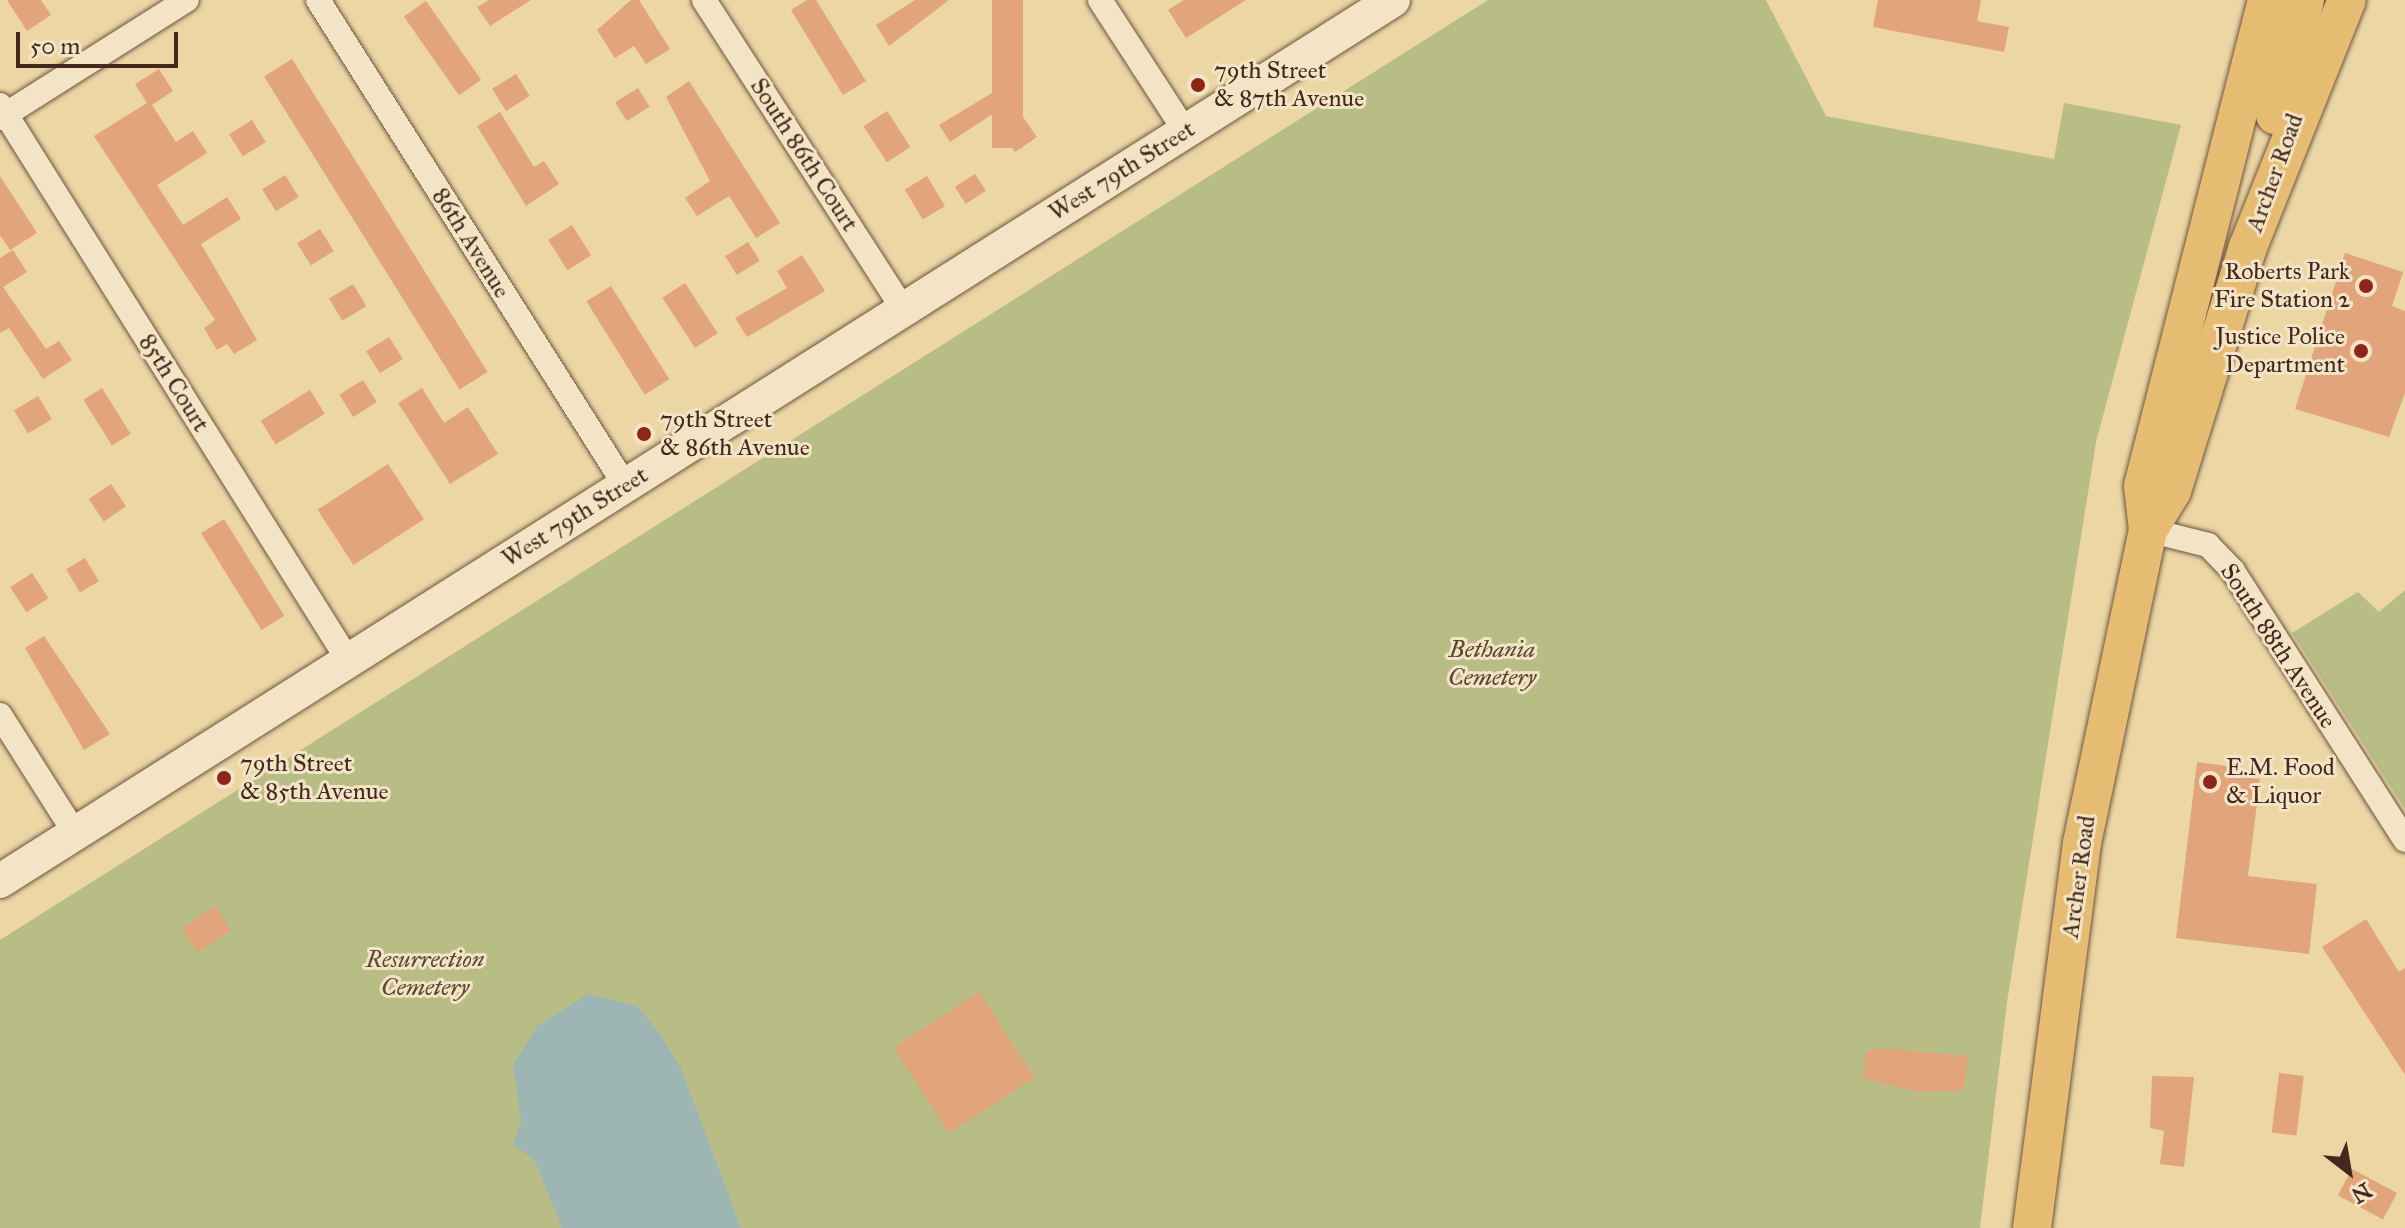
<!DOCTYPE html>
<html>
<head>
<meta charset="utf-8">
<style>
  body { margin:0 }
  #map { position:relative; width:2405px; height:1228px; overflow:hidden; background:#ebd6a4; font-family:"IM FELL Great Primer",serif }
  div>[style] { position:absolute }
  .green>* { inset:0; background:#b8bd85 }
  .water>* { inset:0; background:#9eb6b3 }
  .building>* { inset:0; background:#e2a57b; transform-origin:0 0 }
  .roads { filter:drop-shadow(0 0 2px #6e5440) drop-shadow(0 0 2px #6e5440) }
  .minor>* { height:24px; margin:-12px; padding:0 12px; transform-origin:12px; border-radius:12px; background:#f2e4c4 }
  .secondary>* { height:34px; margin:-17px; padding:0 17px; transform-origin:17px; border-radius:17px; background:#f2e4c4 }
  .primary>* { height:38px; margin:-19px; padding:0 19px; transform-origin:19px; border-radius:19px; background:#e6bb72 }
  .dots>* { width:22px; height:22px; translate:-50% -50%; box-sizing:border-box; border:4px solid #f2e4c4; border-radius:50% }
  span { translate:-50% -50%; white-space:nowrap; text-align:center; line-height:1.15; -webkit-text-stroke:6px #f2e4c4; paint-order:stroke }
  .poi-label { font-size:24px; color:#44281e }
  .left { translate:0 -50%; text-align:left }
  .right { translate:-100% -50%; text-align:right }
  .street-label { font-size:24px; color:#44281e }
  .park-label { font-size:24px; color:#5b4633; font-style:italic }
  .north { position:absolute; left:2309px; top:1132px; width:80px; height:80px; -webkit-text-stroke:6px #f2e4c4; paint-order:stroke; rotate:149deg; font-size:22px; font-weight:700; line-height:32px; text-align:center; color:#44281e }
  .north::after { content:''; display:block; margin:auto; width:28px; height:36px; background:#44281e; clip-path:polygon(50% 0,100% 100%,50% 72%,0 100%) }
  .scale { position:absolute; left:16px; top:32px; width:162px; height:36px; box-sizing:border-box; border:4px solid #44281e; border-top:0; padding-left:10px; font-size:24px; line-height:28px; white-space:nowrap; color:#44281e; -webkit-text-stroke:6px #f2e4c4; paint-order:stroke }
</style>
</head>
<body>
<div id="map">
  <div class="green">
    <i style="clip-path:polygon(1488px 0,1766px 0,1826px 116px,2054px 159px,2064px 103px,2181px 125px,2096px 442px,2007px 1002px,1980px 1228px,0 1228px,0 940px)"></i>
    <i style="clip-path:polygon(2405px 590px,2405px 809px,2292px 633px,2358px 592px,2379px 612px)"></i>
  </div>
  <div class="water">
    <i style="clip-path:polygon(588px 994px,637px 1006px,658px 1031px,681px 1068px,741px 1228px,562px 1228px,534px 1159px,513px 1145px,521px 1121px,513px 1065px,537px 1026px)"></i>
  </div>
  <div class="building">
    <i style="clip-path:polygon(7px 0,41px 0,51px 15px,27px 31px)"></i>
    <i style="clip-path:polygon(489px 0,531px 0,490px 26px,477px 7px)"></i>
    <i style="clip-path:polygon(631px 0,639px 0,670px 49px,646px 64px,634px 46px,615px 58px,597px 30px)"></i>
    <i style="clip-path:polygon(807px 0,816px 0,866px 81px,843px 95px,791px 10px)"></i>
    <i style="clip-path:polygon(915px 0,949px 0,889px 46px,876px 25px)"></i>
    <i style="left:992px;top:0;width:31px;height:148px"></i>
    <i style="clip-path:polygon(1184px 0,1246px 0,1186px 38px,1168px 10px)"></i>
    <i style="clip-path:polygon(1878px 0,1981px 0,1977px 21px,2009px 27px,2004px 52px,1873px 27px)"></i>
    <i style="left:426px;top:1px;width:96px;height:27px;rotate:55deg"></i>
    <i style="left:292px;top:59px;width:369px;height:33px;rotate:58deg"></i>
    <i style="clip-path:polygon(159px 69px,173px 91px,152px 105px,176px 142px,193px 131px,207px 153px,157px 185px,183px 225px,227px 197px,241px 219px,201px 244px,257px 340px,234px 354px,227px 344px,217px 350px,204px 328px,215px 320px,94px 136px,147px 103px,135px 84px)"></i>
    <i style="left:516px;top:74px;width:26px;height:28px;rotate:58deg"></i>
    <i style="clip-path:polygon(689px 81px,780px 223px,756px 238px,729px 196px,697px 216px,685px 198px,710px 181px,666px 97px)"></i>
    <i style="clip-path:polygon(1002px 87px,1037px 137px,1015px 152px,991px 115px,950px 142px,939px 125px)"></i>
    <i style="left:638px;top:88px;width:22px;height:27px;rotate:58deg"></i>
    <i style="left:887px;top:111px;width:43px;height:28px;rotate:57deg"></i>
    <i style="clip-path:polygon(500px 112px,534px 167px,544px 161px,559px 184px,526px 206px,477px 126px)"></i>
    <i style="left:252px;top:120px;width:26px;height:27px;rotate:58deg"></i>
    <i style="left:975px;top:174px;width:20px;height:24px;rotate:57deg"></i>
    <i style="left:285px;top:175px;width:26px;height:27px;rotate:58deg"></i>
    <i style="clip-path:polygon(0 176px,37px 233px,10px 250px,0 235px)"></i>
    <i style="left:927px;top:176px;width:35px;height:26px;rotate:59deg"></i>
    <i style="left:572px;top:225px;width:36px;height:28px;rotate:58deg"></i>
    <i style="left:320px;top:229px;width:26px;height:27px;rotate:58deg"></i>
    <i style="left:748px;top:242px;width:22px;height:27px;rotate:58deg"></i>
    <i style="clip-path:polygon(13px 250px,27px 272px,3px 287px,46px 349px,59px 341px,72px 360px,43px 379px,9px 328px,0 333px,0 258px)"></i>
    <i style="clip-path:polygon(2345px 253px,2403px 272px,2392px 306px,2405px 311px,2405px 393px,2389px 437px,2295px 409px)"></i>
    <i style="clip-path:polygon(802px 255px,825px 291px,747px 337px,735px 318px,787px 288px,777px 271px)"></i>
    <i style="left:685px;top:283px;width:60px;height:27px;rotate:57deg"></i>
    <i style="left:353px;top:284px;width:26px;height:28px;rotate:59deg"></i>
    <i style="left:611px;top:286px;width:110px;height:29px;rotate:58deg"></i>
    <i style="left:389px;top:337px;width:26px;height:27px;rotate:58deg"></i>
    <i style="left:363px;top:380px;width:26px;height:28px;rotate:58deg"></i>
    <i style="left:102px;top:388px;width:54px;height:22px;rotate:58deg"></i>
    <i style="clip-path:polygon(422px 388px,444px 423px,468px 407px,498px 454px,450px 484px,398px 403px)"></i>
    <i style="left:310px;top:390px;width:28px;height:58px;rotate:58deg"></i>
    <i style="left:38px;top:396px;width:27px;height:28px;rotate:59deg"></i>
    <i style="left:388px;top:464px;width:66px;height:84px;rotate:57deg"></i>
    <i style="left:111px;top:484px;width:27px;height:27px;rotate:56deg"></i>
    <i style="left:224px;top:519px;width:114px;height:27px;rotate:58deg"></i>
    <i style="left:85px;top:558px;width:27px;height:22px;rotate:59deg"></i>
    <i style="left:32px;top:573px;width:30px;height:26px;rotate:57deg"></i>
    <i style="clip-path:polygon(44px 636px,110px 734px,84px 750px,25px 648px)"></i>
    <i style="clip-path:polygon(2197px 762px,2242px 768px,2241px 777px,2260px 779px,2248px 876px,2317px 884px,2309px 954px,2176px 938px)"></i>
    <i style="left:215px;top:906px;width:29px;height:40px;rotate:56deg"></i>
    <i style="clip-path:polygon(2366px 919px,2399px 972px,2405px 968px,2405px 1075px,2322px 947px)"></i>
    <i style="left:979px;top:992px;width:102px;height:102px;rotate:57deg"></i>
    <i style="clip-path:polygon(1879px 1048px,1968px 1056px,1964px 1090px,1918px 1092px,1863px 1078px,1866px 1052px)"></i>
    <i style="left:2279px;top:1073px;width:25px;height:60px;rotate:7deg"></i>
    <i style="clip-path:polygon(2152px 1076px,2194px 1077px,2184px 1167px,2160px 1164px,2164px 1131px,2150px 1128px)"></i>
    <i style="left:2352px;top:1169px;width:51px;height:30px;rotate:28deg"></i>
  </div>
  <div class="roads">
    <div class="minor">
      <i style="left:318px;top:0;width:574px;rotate:57.67deg"></i>
      <i style="left:704px;top:0;width:368px;rotate:57.2deg"></i>
      <i style="left:1100px;top:0;width:156px;rotate:57deg"></i>
      <i style="left:0;top:105px;width:655px;rotate:57.91deg"></i>
      <i style="left:0;top:118px;width:221px;rotate:-32.3deg"></i>
      <i style="left:2148px;top:530px;width:62px;rotate:14deg"></i>
      <i style="left:2208px;top:545px;width:36px;rotate:46deg"></i>
      <i style="left:2233px;top:571px;width:319px;rotate:57.4deg"></i>
      <i style="left:0;top:715px;width:140px;rotate:57.6deg"></i>
    </div>
    <div class="secondary">
      <i style="left:0;top:881px;width:1648px;rotate:-32.31deg"></i>
    </div>
    <div class="primary">
      <i style="left:2275px;top:115px;width:119px;rotate:-75.4deg"></i>
      <i style="left:2148px;top:530px;width:44px;rotate:-96.5deg"></i>
      <i style="left:2143px;top:486px;width:502px;rotate:-75.69deg"></i>
      <i style="left:2032px;top:1228px;width:388px;rotate:-82.6deg"></i>
      <i style="left:2082px;top:843px;width:320px;rotate:-78.1deg"></i>
      <i style="left:2148px;top:530px;width:46px;rotate:-58.4deg"></i>
      <i style="left:2172px;top:491px;width:256px;rotate:-72.7deg"></i>
      <i style="left:2248px;top:247px;width:266px;rotate:-68.2deg"></i>
    </div>
  </div>
  <div class="dots">
    <i style="left:1198px;top:85px;background:#8f2418"></i>
    <i style="left:2366px;top:286px;background:#8f2418"></i>
    <i style="left:2361px;top:351px;background:#8f2418"></i>
    <i style="left:644px;top:434px;background:#8f2418"></i>
    <i style="left:224px;top:778px;background:#8f2418"></i>
    <i style="left:2210px;top:782px;background:#8f2418"></i>
  </div>
  <div class="poi-label">
    <span class="left" style="left:1214px;top:85px">79th Street<br>&amp; 87th Avenue</span>
    <span class="right" style="left:2350px;top:286px">Roberts Park<br>Fire Station 2</span>
    <span class="right" style="left:2345px;top:351px">Justice Police<br>Department</span>
    <span class="left" style="left:660px;top:434px">79th Street<br>&amp; 86th Avenue</span>
    <span class="left" style="left:240px;top:778px">79th Street<br>&amp; 85th Avenue</span>
    <span class="left" style="left:2226px;top:782px">E.M. Food<br>&amp; Liquor</span>
  </div>
  <div class="street-label">
    <span style="left:804px;top:155px;rotate:57deg">South 86th Court</span>
    <span style="left:1122px;top:171px;rotate:-32deg">West 79th Street</span>
    <span style="left:2275px;top:173px;rotate:-70deg">Archer Road</span>
    <span style="left:471px;top:243px;rotate:58deg">86th Avenue</span>
    <span style="left:174px;top:383px;rotate:58deg">85th Court</span>
    <span style="left:575px;top:517px;rotate:-32deg">West 79th Street</span>
    <span style="left:2278px;top:646px;rotate:57deg">South 88th Avenue</span>
    <span style="left:2079px;top:877px;rotate:-82deg">Archer Road</span>
  </div>
  <div class="park-label">
    <span style="left:1492px;top:664px">Bethania<br>Cemetery</span>
    <span style="left:425px;top:974px">Resurrection<br>Cemetery</span>
  </div>
  <div class="north">N</div>
  <div class="scale">50 m</div>
</div>
</body>
</html>
